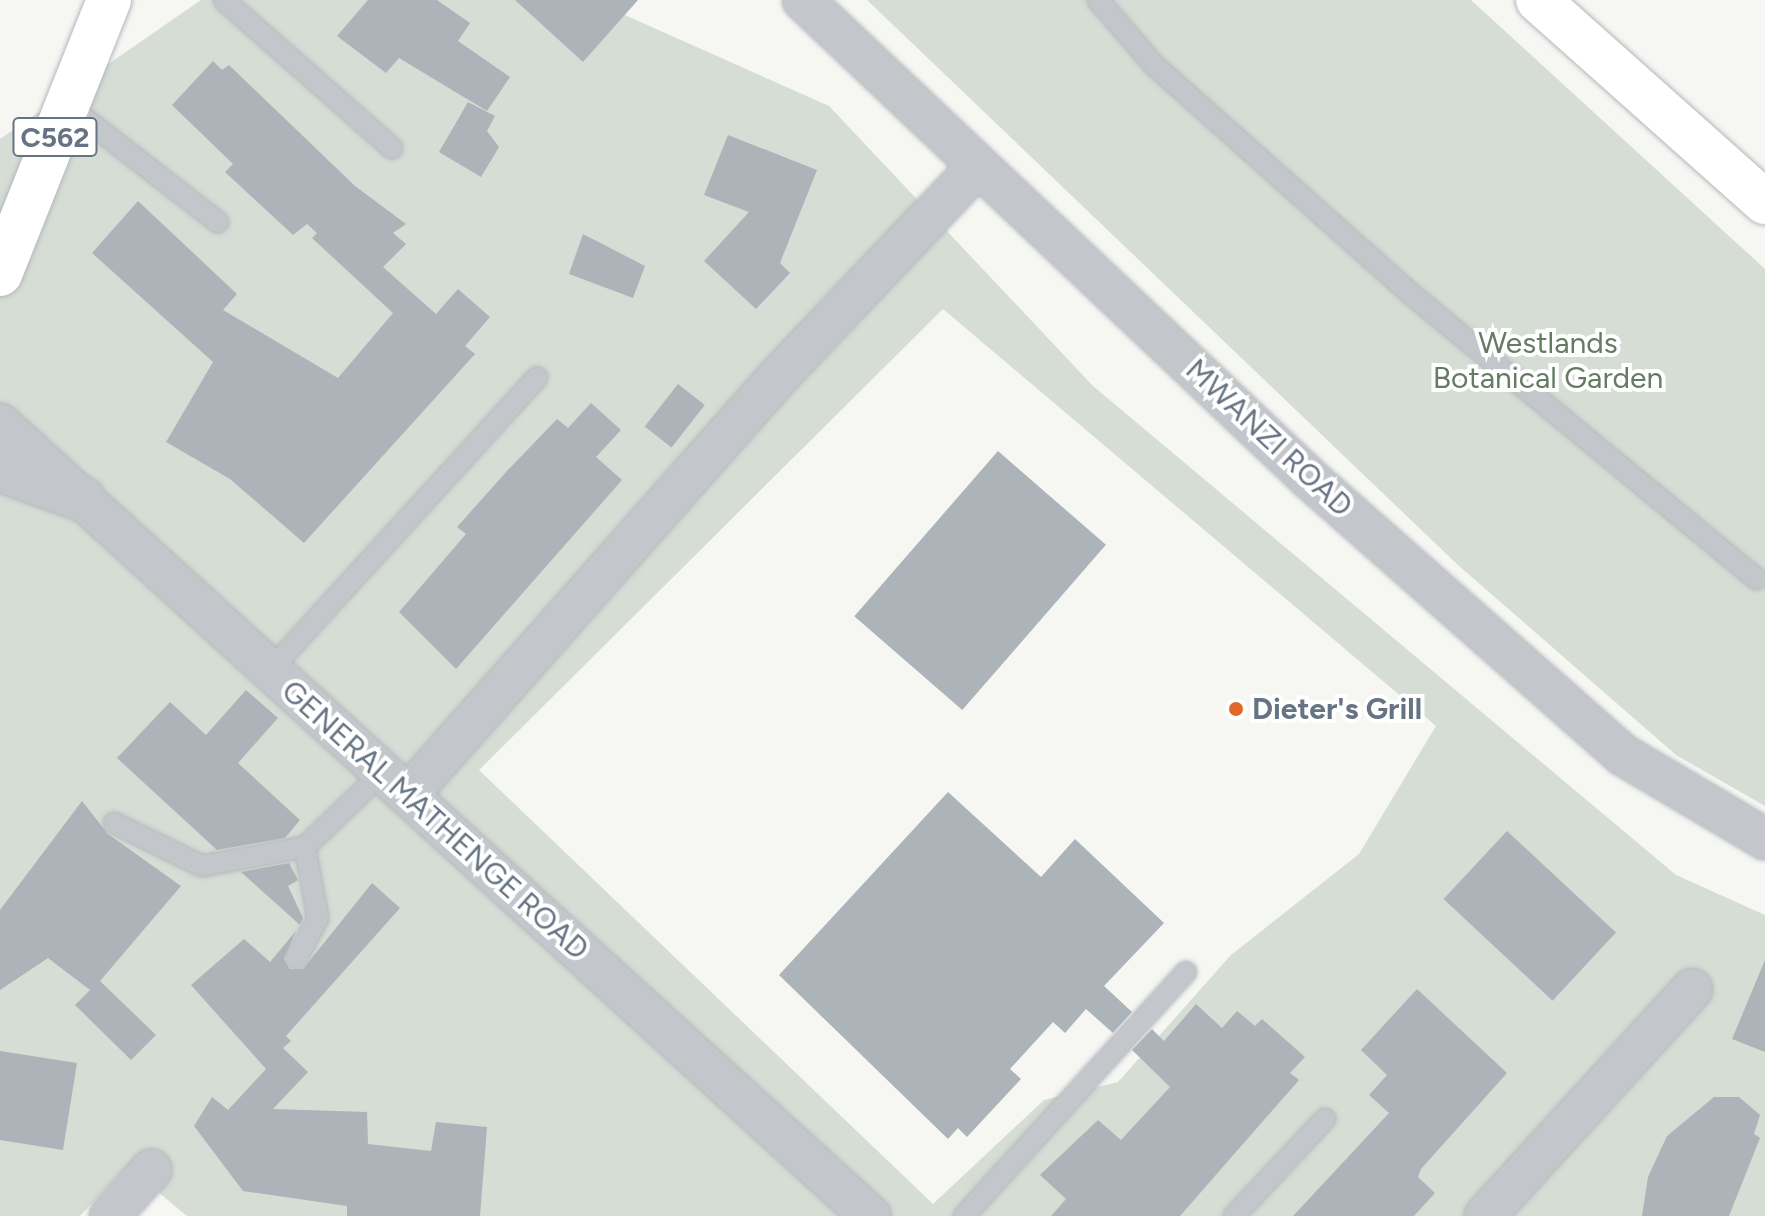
<!DOCTYPE html>
<html>
<head>
<meta charset="utf-8">
<style>
  body { margin:0 }
  #map { position:relative; width:1765px; height:1216px; overflow:hidden; background:#f6f6f3; font-family:Figtree,sans-serif }
  div>[style] { position:absolute }
  .green>* { inset:0; background:#d6ddd4 }
  .building>* { inset:0; background:#acb3b9; transform-origin:0 0 }
  .roads { filter:drop-shadow(0 0 2px #b3b8bd) drop-shadow(0 0 2px #b3b8bd) }
  .service>* { height:20px; margin:-10px; padding:0 10px; transform-origin:10px; border-radius:10px; background:#c3c6ca }
  .minor>* { height:40px; margin:-20px; padding:0 20px; transform-origin:20px; border-radius:20px; background:#c3c6ca }
  .tertiary>* { height:44px; margin:-22px; padding:0 22px; transform-origin:22px; border-radius:22px; background:#c3c6ca }
  .secondary>* { height:44px; margin:-22px; padding:0 22px; transform-origin:22px; border-radius:22px; background:#fff }
  .primary>* { height:44px; margin:-22px; padding:0 22px; transform-origin:22px; border-radius:22px; background:#fff }
  .dots>* { width:22px; height:22px; translate:-50% -50%; box-sizing:border-box; border:4px solid #fff; border-radius:50% }
  span { translate:-50% -50%; white-space:nowrap; text-align:center; line-height:1.15; -webkit-text-stroke:8px #fff; paint-order:stroke }
  .shield-label span { padding:2px 6px; background:#fff; border:2px solid; border-radius:6px; -webkit-text-stroke-width:0 }
  .shield-label { font-size:28px; color:#657383; font-weight:700 }
  .park-label { font-size:30px; color:#667b64 }
  .street-label { font-size:30px; color:#657383 }
  .poi-label { font-size:30px; color:#657383; font-weight:700 }
  .left { translate:0 -50%; text-align:left }
</style>
</head>
<body>
<div id="map">
  <div class="green">
    <i style="clip-path:polygon(evenodd,201px 0,591px 0,829px 106px,1093px 386px,1676px 875px,1765px 915px,1765px 1216px,187px 1216px,127px 1166px,80px 1216px,0 1216px,0 139px,201px 0,943px 309px,1436px 726px,1359px 854px,1231px 955px,1118px 1082px,1044px 1100px,933px 1204px,479px 770px,943px 309px)"></i>
    <i style="clip-path:polygon(867px 0,1471px 0,1765px 269px,1765px 806px,1676px 755px,1459px 566px)"></i>
  </div>
  <div class="building">
    <i style="clip-path:polygon(368px 0,437px 0,470px 23px,458px 41px,510px 77px,487px 111px,399px 58px,386px 73px,337px 36px)"></i>
    <i style="clip-path:polygon(515px 0,638px 0,583px 62px)"></i>
    <i style="clip-path:polygon(213px 61px,222px 70px,229px 65px,355px 186px,406px 224px,393px 233px,406px 244px,383px 267px,436px 314px,458px 289px,490px 317px,465px 346px,475px 354px,304px 543px,230px 479px,166px 442px,213px 362px,92px 253px,138px 201px,237px 294px,223px 310px,338px 378px,393px 313px,312px 238px,317px 233px,307px 224px,293px 235px,225px 172px,233px 164px,172px 105px)"></i>
    <i style="clip-path:polygon(468px 102px,495px 116px,487px 131px,499px 147px,481px 177px,439px 152px)"></i>
    <i style="clip-path:polygon(728px 135px,817px 170px,780px 263px,790px 273px,756px 309px,704px 261px,749px 212px,704px 195px)"></i>
    <i style="clip-path:polygon(583px 234px,645px 266px,633px 298px,569px 274px)"></i>
    <i style="left:678px;top:384px;width:34px;height:54px;rotate:38deg"></i>
    <i style="clip-path:polygon(591px 403px,621px 430px,596px 457px,622px 480px,456px 669px,399px 612px,466px 534px,457px 527px,506px 472px,557px 419px,568px 428px)"></i>
    <i style="left:998px;top:451px;width:143px;height:219px;rotate:41deg"></i>
    <i style="clip-path:polygon(246px 690px,278px 718px,238px 763px,300px 820px,285px 838px,217px 850px,117px 758px,170px 702px,206px 735px)"></i>
    <i style="clip-path:polygon(948px 792px,1041px 877px,1075px 839px,1164px 923px,1104px 986px,1132px 1012px,1113px 1033px,1086px 1009px,1065px 1033px,1053px 1022px,1010px 1069px,1021px 1079px,967px 1137px,958px 1128px,948px 1139px,779px 975px)"></i>
    <i style="clip-path:polygon(82px 801px,108px 834px,181px 886px,100px 981px,156px 1035px,131px 1060px,75px 1005px,90px 990px,48px 958px,0 990px,0 910px)"></i>
    <i style="left:1507px;top:831px;width:149px;height:93px;rotate:43deg"></i>
    <i style="clip-path:polygon(289px 863px,298px 880px,288px 886px,303px 918px,300px 925px,241px 872px)"></i>
    <i style="clip-path:polygon(372px 883px,400px 908px,286px 1036px,291px 1041px,283px 1048px,308px 1072px,273px 1109px,367px 1112px,368px 1144px,431px 1151px,436px 1122px,487px 1127px,480px 1216px,347px 1216px,347px 1206px,243px 1191px,194px 1126px,212px 1097px,228px 1110px,266px 1069px,191px 985px,244px 939px,270px 962px,296px 931px,284px 959px,290px 969px,303px 969px)"></i>
    <i style="clip-path:polygon(1765px 960px,1765px 1052px,1732px 1039px)"></i>
    <i style="clip-path:polygon(1417px 989px,1507px 1073px,1421px 1169px,1418px 1177px,1435px 1193px,1414px 1216px,1293px 1216px,1389px 1113px,1369px 1095px,1387px 1075px,1361px 1050px)"></i>
    <i style="clip-path:polygon(1196px 1004px,1222px 1028px,1237px 1011px,1255px 1026px,1262px 1019px,1305px 1057px,1290px 1073px,1299px 1080px,1180px 1216px,1051px 1216px,1066px 1199px,1040px 1175px,1098px 1120px,1121px 1140px,1170px 1087px,1132px 1050px,1152px 1029px,1164px 1041px)"></i>
    <i style="clip-path:polygon(0 1051px,77px 1063px,63px 1150px,0 1140px)"></i>
    <i style="clip-path:polygon(1714px 1097px,1739px 1097px,1760px 1115px,1754px 1134px,1760px 1138px,1729px 1216px,1642px 1216px,1648px 1177px,1667px 1136px)"></i>
  </div>
  <div class="roads">
    <div class="service">
      <i style="left:224px;top:0;width:224px;rotate:41.4deg"></i>
      <i style="left:1098px;top:0;width:86px;rotate:49.3deg"></i>
      <i style="left:1154px;top:65px;width:344px;rotate:41.7deg"></i>
      <i style="left:1411px;top:294px;width:448px;rotate:39.5deg"></i>
      <i style="left:67px;top:105px;width:191px;rotate:37.8deg"></i>
      <i style="left:270px;top:670px;width:396px;rotate:-47.6deg"></i>
      <i style="left:114px;top:823px;width:98px;rotate:26deg"></i>
      <i style="left:202px;top:866px;width:105px;rotate:-10.5deg"></i>
      <i style="left:305px;top:847px;width:108px;rotate:-43.9deg"></i>
      <i style="left:297px;top:958px;width:45px;rotate:-62.3deg"></i>
      <i style="left:318px;top:918px;width:72px;rotate:-100.4deg"></i>
      <i style="left:964px;top:1216px;width:330px;rotate:-47.7deg"></i>
      <i style="left:1234px;top:1216px;width:133px;rotate:-46.8deg"></i>
    </div>
    <div class="minor">
      <i style="left:803px;top:0;width:697px;rotate:43.37deg"></i>
      <i style="left:1310px;top:479px;width:417px;rotate:41.4deg"></i>
      <i style="left:1623px;top:755px;width:165px;rotate:30.6deg"></i>
      <i style="left:0;top:424px;width:1177px;rotate:42.31deg"></i>
      <i style="left:408px;top:795px;width:557px;rotate:-48.49deg"></i>
      <i style="left:777px;top:378px;width:292px;rotate:-46.5deg"></i>
      <i style="left:110px;top:1216px;width:62px;rotate:-48.3deg"></i>
      <i style="left:1485px;top:1216px;width:307px;rotate:-47.6deg"></i>
    </div>
    <div class="tertiary">
      <i style="left:0;top:469px;width:88px;rotate:19.9deg"></i>
    </div>
    <div class="secondary">
      <i style="left:1538px;top:0;width:304px;rotate:41.7deg"></i>
    </div>
    <div class="primary">
      <i style="left:0;top:274px;width:295px;rotate:-68.3deg"></i>
    </div>
  </div>
  <div class="dots">
    <i style="left:1236px;top:709px;background:#e16828"></i>
  </div>
  <div class="shield-label">
    <span style="left:55px;top:137px">C562</span>
  </div>
  <div class="park-label">
    <span style="left:1548px;top:360px">Westlands<br>Botanical Garden</span>
  </div>
  <div class="street-label">
    <span style="left:1269px;top:438px;rotate:43deg">MWANZI ROAD</span>
    <span style="left:435px;top:820px;rotate:42deg">GENERAL MATHENGE ROAD</span>
  </div>
  <div class="poi-label">
    <span class="left" style="left:1252px;top:709px">Dieter's Grill</span>
  </div>
</div>
</body>
</html>
